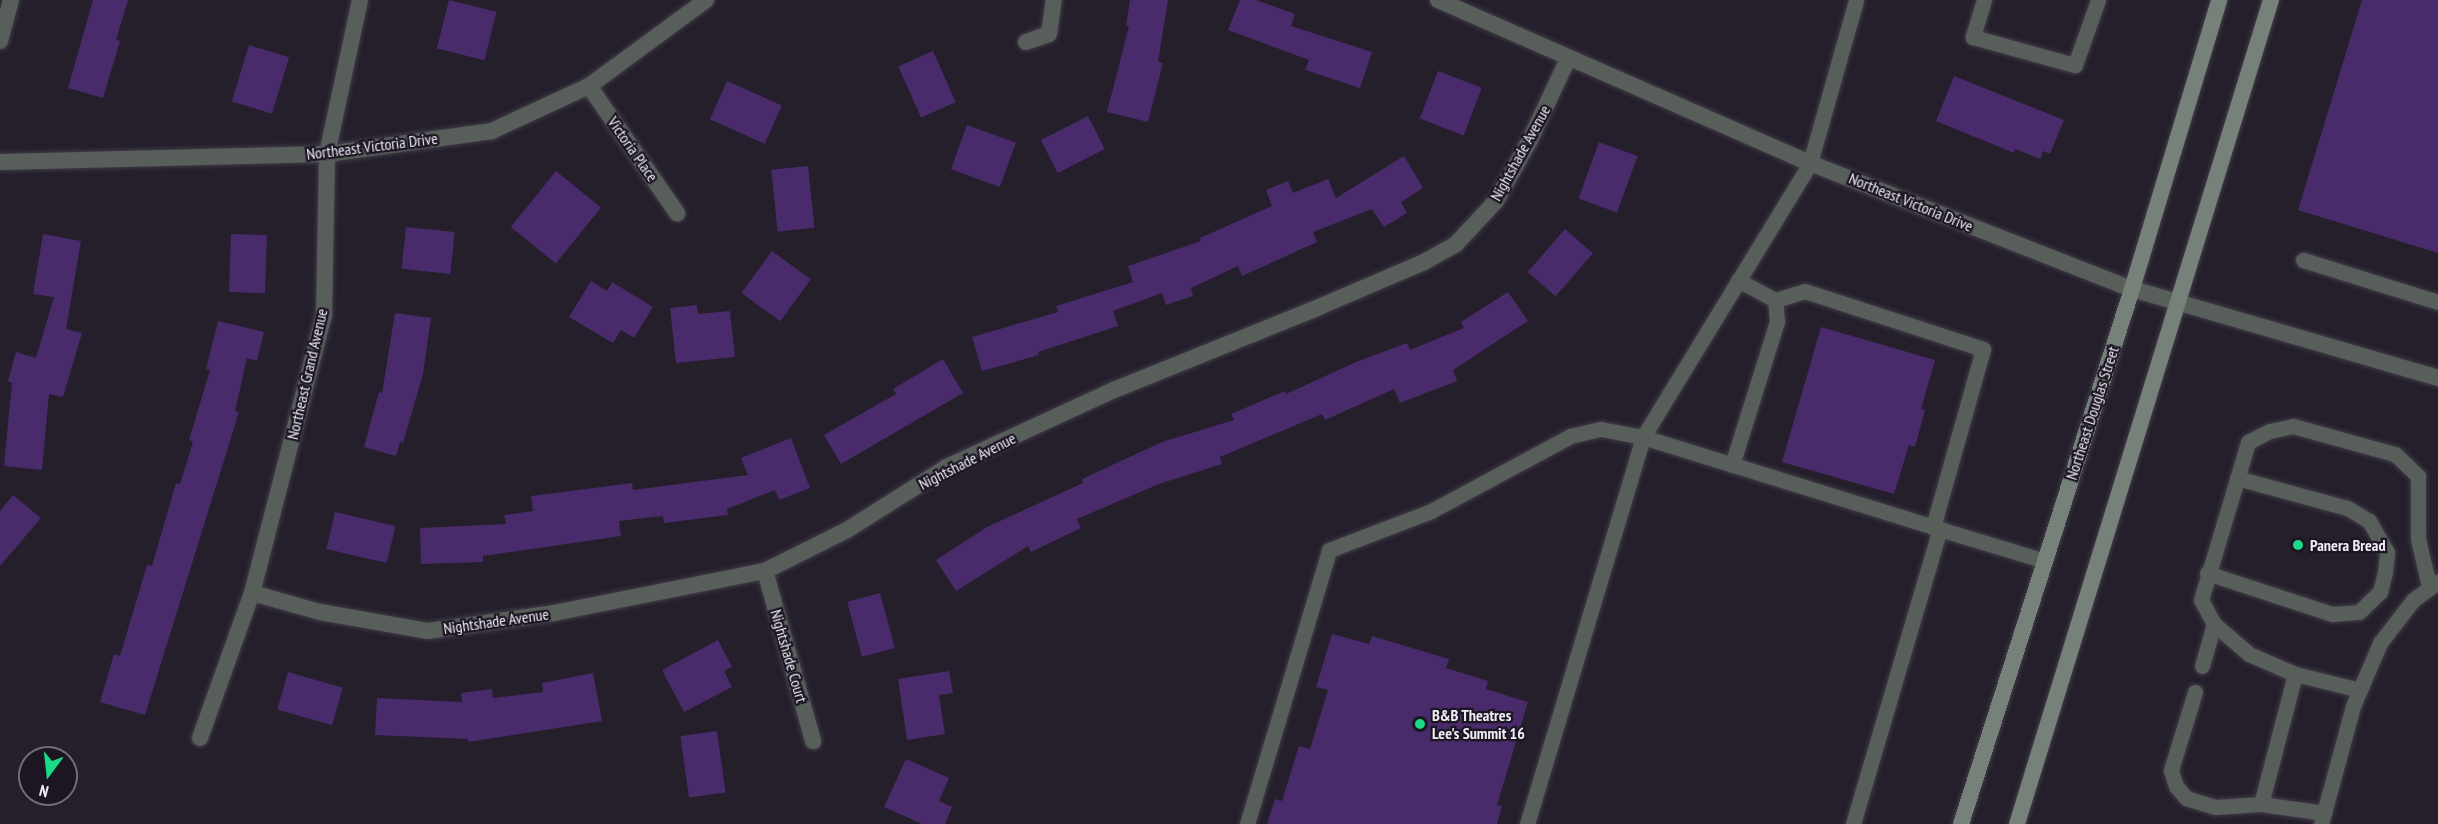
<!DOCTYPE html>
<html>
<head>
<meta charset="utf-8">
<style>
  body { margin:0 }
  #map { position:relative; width:2438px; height:824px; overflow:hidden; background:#241f2b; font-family:"PT Sans Narrow",sans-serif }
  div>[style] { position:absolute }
  .building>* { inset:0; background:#492a6b; transform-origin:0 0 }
  .roads { filter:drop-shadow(0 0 2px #413c47) drop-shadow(0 0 2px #413c47) }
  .service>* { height:15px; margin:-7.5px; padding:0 7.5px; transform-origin:7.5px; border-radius:7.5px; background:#585f5a }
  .minor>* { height:16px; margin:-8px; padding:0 8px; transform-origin:8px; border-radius:8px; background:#585f5a }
  .secondary>* { height:16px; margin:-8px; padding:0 8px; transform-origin:8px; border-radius:8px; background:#76817a }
  .dots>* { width:16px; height:16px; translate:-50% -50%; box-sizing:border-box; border:3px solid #1b1622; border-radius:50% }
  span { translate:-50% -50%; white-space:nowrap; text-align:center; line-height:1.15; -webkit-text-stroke:4.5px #1b1622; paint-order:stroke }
  .street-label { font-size:16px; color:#f1edf6 }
  .poi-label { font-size:16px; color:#f1edf6; font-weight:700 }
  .left { translate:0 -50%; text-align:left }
  .north { position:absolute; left:18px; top:746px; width:60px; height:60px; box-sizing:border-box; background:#1b1622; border:2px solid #716c77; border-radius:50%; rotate:195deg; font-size:16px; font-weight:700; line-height:24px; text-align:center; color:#f1edf6 }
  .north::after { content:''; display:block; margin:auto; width:21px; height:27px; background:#1ad988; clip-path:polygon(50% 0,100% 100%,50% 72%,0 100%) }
</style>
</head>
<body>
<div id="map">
  <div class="building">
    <i style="clip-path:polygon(93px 0,128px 0,116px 40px,120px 41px,103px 98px,68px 88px)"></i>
    <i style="left:449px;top:0;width:49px;height:50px;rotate:14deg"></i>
    <i style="clip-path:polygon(1130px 0,1168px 0,1158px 62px,1163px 63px,1148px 122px,1107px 112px,1129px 26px,1126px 25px)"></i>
    <i style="clip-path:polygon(1240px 0,1256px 0,1295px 14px,1291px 26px,1372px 52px,1360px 88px,1305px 70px,1309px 60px,1228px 30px)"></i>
    <i style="clip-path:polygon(2362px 0,2438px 0,2438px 253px,2298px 210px)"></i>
    <i style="left:249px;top:45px;width:42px;height:59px;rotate:17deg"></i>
    <i style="left:933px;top:51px;width:56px;height:38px;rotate:66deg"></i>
    <i style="left:1438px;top:71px;width:47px;height:51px;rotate:21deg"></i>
    <i style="clip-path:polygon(1954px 76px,2064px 120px,2050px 154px,2043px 151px,2040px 159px,2015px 149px,2014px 153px,1936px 121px)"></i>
    <i style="left:727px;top:81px;width:60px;height:42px;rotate:24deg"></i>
    <i style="left:1088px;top:116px;width:37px;height:53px;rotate:63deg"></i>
    <i style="left:967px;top:125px;width:52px;height:47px;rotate:20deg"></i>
    <i style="left:1599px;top:142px;width:41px;height:60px;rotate:20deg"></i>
    <i style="clip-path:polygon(1404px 156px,1423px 188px,1401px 202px,1407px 213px,1384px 227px,1372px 209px,1313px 232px,1317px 242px,1242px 276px,1238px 266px,1191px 288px,1193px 296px,1166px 305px,1162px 293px,1113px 311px,1118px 326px,1038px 352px,1039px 355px,982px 371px,972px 337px,1058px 312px,1056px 306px,1133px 282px,1128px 266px,1201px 241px,1200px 238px,1272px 206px,1266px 190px,1288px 181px,1293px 193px,1328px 179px,1336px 198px)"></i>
    <i style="left:808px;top:166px;width:62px;height:37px;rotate:84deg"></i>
    <i style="left:556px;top:171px;width:58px;height:72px;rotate:39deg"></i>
    <i style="left:406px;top:227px;width:49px;height:42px;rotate:6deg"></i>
    <i style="left:1565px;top:229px;width:37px;height:57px;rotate:41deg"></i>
    <i style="clip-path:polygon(43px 234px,81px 241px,66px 329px,82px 333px,63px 397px,49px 394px,42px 470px,4px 466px,12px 383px,8px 381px,16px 352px,36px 358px,54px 297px,33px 294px)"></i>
    <i style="left:231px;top:234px;width:36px;height:58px;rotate:2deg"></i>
    <i style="left:772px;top:251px;width:48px;height:52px;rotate:36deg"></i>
    <i style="clip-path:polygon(591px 281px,607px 291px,612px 282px,653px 307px,634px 338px,621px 330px,613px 343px,569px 317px)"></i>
    <i style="clip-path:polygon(1508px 292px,1528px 321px,1453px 370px,1457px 381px,1400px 403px,1394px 389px,1325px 420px,1322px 414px,1220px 457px,1222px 464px,1159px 484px,1077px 519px,1081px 528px,1031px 552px,1028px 546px,956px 591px,936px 560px,987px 527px,1083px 483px,1082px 479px,1162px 442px,1234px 420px,1231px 414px,1285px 391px,1286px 394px,1356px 362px,1407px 343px,1410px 350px,1464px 328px,1461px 322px)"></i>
    <i style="clip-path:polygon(697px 305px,698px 314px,730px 311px,735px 357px,676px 363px,670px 308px)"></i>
    <i style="clip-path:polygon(395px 313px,431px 318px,423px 374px,403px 443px,400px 442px,396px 456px,364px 447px,379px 392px,382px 393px)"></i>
    <i style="clip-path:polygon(218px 321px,264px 332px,257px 361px,247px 358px,235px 411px,239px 412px,145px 715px,100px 702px,114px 654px,120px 656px,147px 565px,152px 566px,176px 483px,180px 484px,193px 442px,189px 440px,210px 370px,206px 369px)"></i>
    <i style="clip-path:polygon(1821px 327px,1935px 360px,1921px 409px,1925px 410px,1915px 447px,1909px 445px,1894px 494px,1782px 462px)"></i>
    <i style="clip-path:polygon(943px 359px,963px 393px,841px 464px,824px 435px,896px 394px,893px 389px)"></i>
    <i style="clip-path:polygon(791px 438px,810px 488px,779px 500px,775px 490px,727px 509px,728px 515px,664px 523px,663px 516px,619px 521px,621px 536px,483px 556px,483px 562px,421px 564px,420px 528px,506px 524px,504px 515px,533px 511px,531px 496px,632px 483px,633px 490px,748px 475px,741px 458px)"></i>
    <i style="clip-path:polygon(13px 495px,41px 518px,0 566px,0 511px)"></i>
    <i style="left:335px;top:512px;width:62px;height:38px;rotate:13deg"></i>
    <i style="left:880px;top:593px;width:57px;height:34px;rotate:75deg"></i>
    <i style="clip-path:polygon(1332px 634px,1369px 644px,1372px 636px,1449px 659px,1446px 668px,1488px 681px,1486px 689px,1528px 702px,1497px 805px,1502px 806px,1497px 824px,1267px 824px,1275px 799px,1282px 801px,1299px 746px,1310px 749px,1328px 690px,1316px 687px)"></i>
    <i style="clip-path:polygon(718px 640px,732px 667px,724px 671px,732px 687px,684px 712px,662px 670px)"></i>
    <i style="clip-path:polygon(949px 671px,953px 693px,939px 695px,945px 734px,907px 740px,898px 679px)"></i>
    <i style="left:288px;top:672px;width:57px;height:39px;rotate:16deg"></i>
    <i style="clip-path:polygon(593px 673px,602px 721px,468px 742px,468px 739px,375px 735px,377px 698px,462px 702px,461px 693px,492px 689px,493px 698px,543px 692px,542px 683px)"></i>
    <i style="left:717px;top:731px;width:62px;height:37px;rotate:82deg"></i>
    <i style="clip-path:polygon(906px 759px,949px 778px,939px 801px,952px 807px,945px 824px,922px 824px,884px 807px)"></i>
  </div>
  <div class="roads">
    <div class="service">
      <i style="left:1984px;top:0;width:39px;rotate:107deg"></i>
      <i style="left:1973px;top:37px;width:106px;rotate:15.4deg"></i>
      <i style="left:2075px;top:65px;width:69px;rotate:-70.5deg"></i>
      <i style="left:2303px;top:260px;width:141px;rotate:17.3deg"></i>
      <i style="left:1732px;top:465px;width:151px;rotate:-72.6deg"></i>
      <i style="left:1777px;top:321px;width:21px;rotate:-95deg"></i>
      <i style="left:1933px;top:527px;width:117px;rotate:16.9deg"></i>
      <i style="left:2207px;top:573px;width:132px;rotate:18.2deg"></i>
      <i style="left:2332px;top:614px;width:27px;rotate:-4deg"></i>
      <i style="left:2359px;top:612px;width:29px;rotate:-44deg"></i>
      <i style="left:2380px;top:592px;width:21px;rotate:-76deg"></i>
      <i style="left:2385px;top:572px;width:20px;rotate:-84deg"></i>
      <i style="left:2387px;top:552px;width:36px;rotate:-120deg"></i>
      <i style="left:2369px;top:521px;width:26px;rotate:-149deg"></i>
      <i style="left:2347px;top:508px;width:114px;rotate:-164.7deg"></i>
      <i style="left:2202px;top:666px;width:44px;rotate:-74.1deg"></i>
      <i style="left:2295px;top:674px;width:67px;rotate:13.8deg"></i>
      <i style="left:2195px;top:692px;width:82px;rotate:107.1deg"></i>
      <i style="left:2171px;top:770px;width:17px;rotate:73deg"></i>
      <i style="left:2176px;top:786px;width:16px;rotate:50deg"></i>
      <i style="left:2186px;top:798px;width:31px;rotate:17deg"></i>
      <i style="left:2216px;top:807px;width:45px;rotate:-3.8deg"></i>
      <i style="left:2261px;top:804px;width:64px;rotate:8.1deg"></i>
      <i style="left:2261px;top:804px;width:134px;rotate:-75.3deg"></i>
      <i style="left:2295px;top:674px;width:50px;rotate:-156.5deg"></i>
      <i style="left:2249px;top:654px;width:46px;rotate:-139.4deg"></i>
      <i style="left:2214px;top:624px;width:27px;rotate:-118deg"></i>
      <i style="left:2201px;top:600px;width:165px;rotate:-73.4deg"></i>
      <i style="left:2248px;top:442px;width:25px;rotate:-27deg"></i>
      <i style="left:2270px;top:431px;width:24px;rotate:-12deg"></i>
      <i style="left:2293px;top:426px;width:106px;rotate:15.4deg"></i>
      <i style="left:2395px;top:454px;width:32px;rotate:44deg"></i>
      <i style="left:2418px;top:476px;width:63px;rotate:90deg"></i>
      <i style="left:2418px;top:539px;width:48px;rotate:76.8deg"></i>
      <i style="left:1247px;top:824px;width:286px;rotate:-73.3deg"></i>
      <i style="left:1329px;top:550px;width:109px;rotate:-20.9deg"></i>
      <i style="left:1431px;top:511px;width:158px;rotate:-28.3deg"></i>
      <i style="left:1570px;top:436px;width:32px;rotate:-13deg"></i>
      <i style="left:1601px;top:429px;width:43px;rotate:10.8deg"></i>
      <i style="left:1643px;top:437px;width:304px;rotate:17.2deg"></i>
      <i style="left:1933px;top:527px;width:185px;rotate:-74.3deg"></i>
      <i style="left:1983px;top:349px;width:187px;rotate:-162deg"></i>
      <i style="left:1805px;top:291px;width:31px;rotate:163deg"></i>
      <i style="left:1775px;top:300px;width:42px;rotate:-151.6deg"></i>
      <i style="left:1527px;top:824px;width:404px;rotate:-73.3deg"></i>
      <i style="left:1643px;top:437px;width:321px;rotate:-58.6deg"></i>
      <i style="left:1810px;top:163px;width:169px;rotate:-74.2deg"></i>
      <i style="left:1853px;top:824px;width:308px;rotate:-73.6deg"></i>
      <i style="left:2321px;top:824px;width:122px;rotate:-74.8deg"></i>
      <i style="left:2353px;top:706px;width:69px;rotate:-66.8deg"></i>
      <i style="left:2380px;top:643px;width:54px;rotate:-52.5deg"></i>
      <i style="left:2413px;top:600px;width:31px;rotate:-36deg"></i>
    </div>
    <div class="minor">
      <i style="left:1438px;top:0;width:406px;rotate:23.7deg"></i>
      <i style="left:1810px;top:163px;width:346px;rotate:21.4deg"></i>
      <i style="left:2132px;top:289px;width:319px;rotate:16.2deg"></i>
      <i style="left:0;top:41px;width:42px;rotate:-75deg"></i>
      <i style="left:1026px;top:42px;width:24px;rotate:-19deg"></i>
      <i style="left:1049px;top:34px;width:34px;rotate:-82deg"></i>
      <i style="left:589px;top:86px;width:155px;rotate:55.3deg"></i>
      <i style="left:0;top:162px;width:327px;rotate:-1.4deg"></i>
      <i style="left:327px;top:154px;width:167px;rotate:-7.9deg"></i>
      <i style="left:492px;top:131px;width:107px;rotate:-24.9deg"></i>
      <i style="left:589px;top:86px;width:145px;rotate:-36.3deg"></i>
      <i style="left:765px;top:571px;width:177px;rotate:74.2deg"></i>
      <i style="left:252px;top:593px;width:71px;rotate:15.6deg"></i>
      <i style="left:320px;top:612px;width:110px;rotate:10deg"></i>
      <i style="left:428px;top:631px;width:127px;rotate:-8.1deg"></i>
      <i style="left:554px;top:613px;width:215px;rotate:-11.3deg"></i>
      <i style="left:765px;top:571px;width:92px;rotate:-26.6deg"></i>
      <i style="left:847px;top:530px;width:118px;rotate:-32.2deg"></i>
      <i style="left:947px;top:467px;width:184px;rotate:-24.8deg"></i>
      <i style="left:1114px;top:390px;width:221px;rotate:-22deg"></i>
      <i style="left:1319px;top:307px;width:114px;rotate:-23.2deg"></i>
      <i style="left:1424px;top:262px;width:37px;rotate:-29deg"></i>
      <i style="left:1456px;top:244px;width:59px;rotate:-47.1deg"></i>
      <i style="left:1496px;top:201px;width:70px;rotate:-60.9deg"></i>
      <i style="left:1530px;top:140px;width:89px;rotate:-64.9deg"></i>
      <i style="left:200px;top:738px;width:154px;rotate:-70.3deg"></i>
      <i style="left:252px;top:593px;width:287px;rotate:-75.5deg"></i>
      <i style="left:324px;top:315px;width:161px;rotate:-88.9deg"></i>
      <i style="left:327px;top:154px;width:157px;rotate:-77.9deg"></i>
    </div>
    <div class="secondary">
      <i style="left:1961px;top:824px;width:562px;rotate:-72.27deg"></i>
      <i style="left:2132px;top:289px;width:302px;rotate:-73.2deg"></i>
      <i style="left:2017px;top:824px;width:862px;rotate:-72.87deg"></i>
    </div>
  </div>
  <div class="dots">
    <i style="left:2298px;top:545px;background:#1ad988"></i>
    <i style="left:1420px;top:724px;background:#1ad988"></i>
  </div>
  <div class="street-label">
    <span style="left:372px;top:146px;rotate:-7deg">Northeast Victoria Drive</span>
    <span style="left:633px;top:149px;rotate:55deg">Victoria Place</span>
    <span style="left:1520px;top:153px;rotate:-61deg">Nightshade Avenue</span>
    <span style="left:1911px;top:202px;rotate:22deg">Northeast Victoria Drive</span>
    <span style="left:307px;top:374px;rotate:-77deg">Northeast Grand Avenue</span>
    <span style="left:2092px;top:413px;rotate:-72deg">Northeast Douglas Street</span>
    <span style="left:967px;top:461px;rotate:-27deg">Nightshade Avenue</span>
    <span style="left:496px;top:621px;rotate:-8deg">Nightshade Avenue</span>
    <span style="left:789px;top:656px;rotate:74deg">Nightshade Court</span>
  </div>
  <div class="poi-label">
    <span class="left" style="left:2310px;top:545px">Panera Bread</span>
    <span class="left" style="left:1432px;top:724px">B&amp;B Theatres<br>Lee's Summit 16</span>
  </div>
  <div class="north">N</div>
</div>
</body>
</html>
